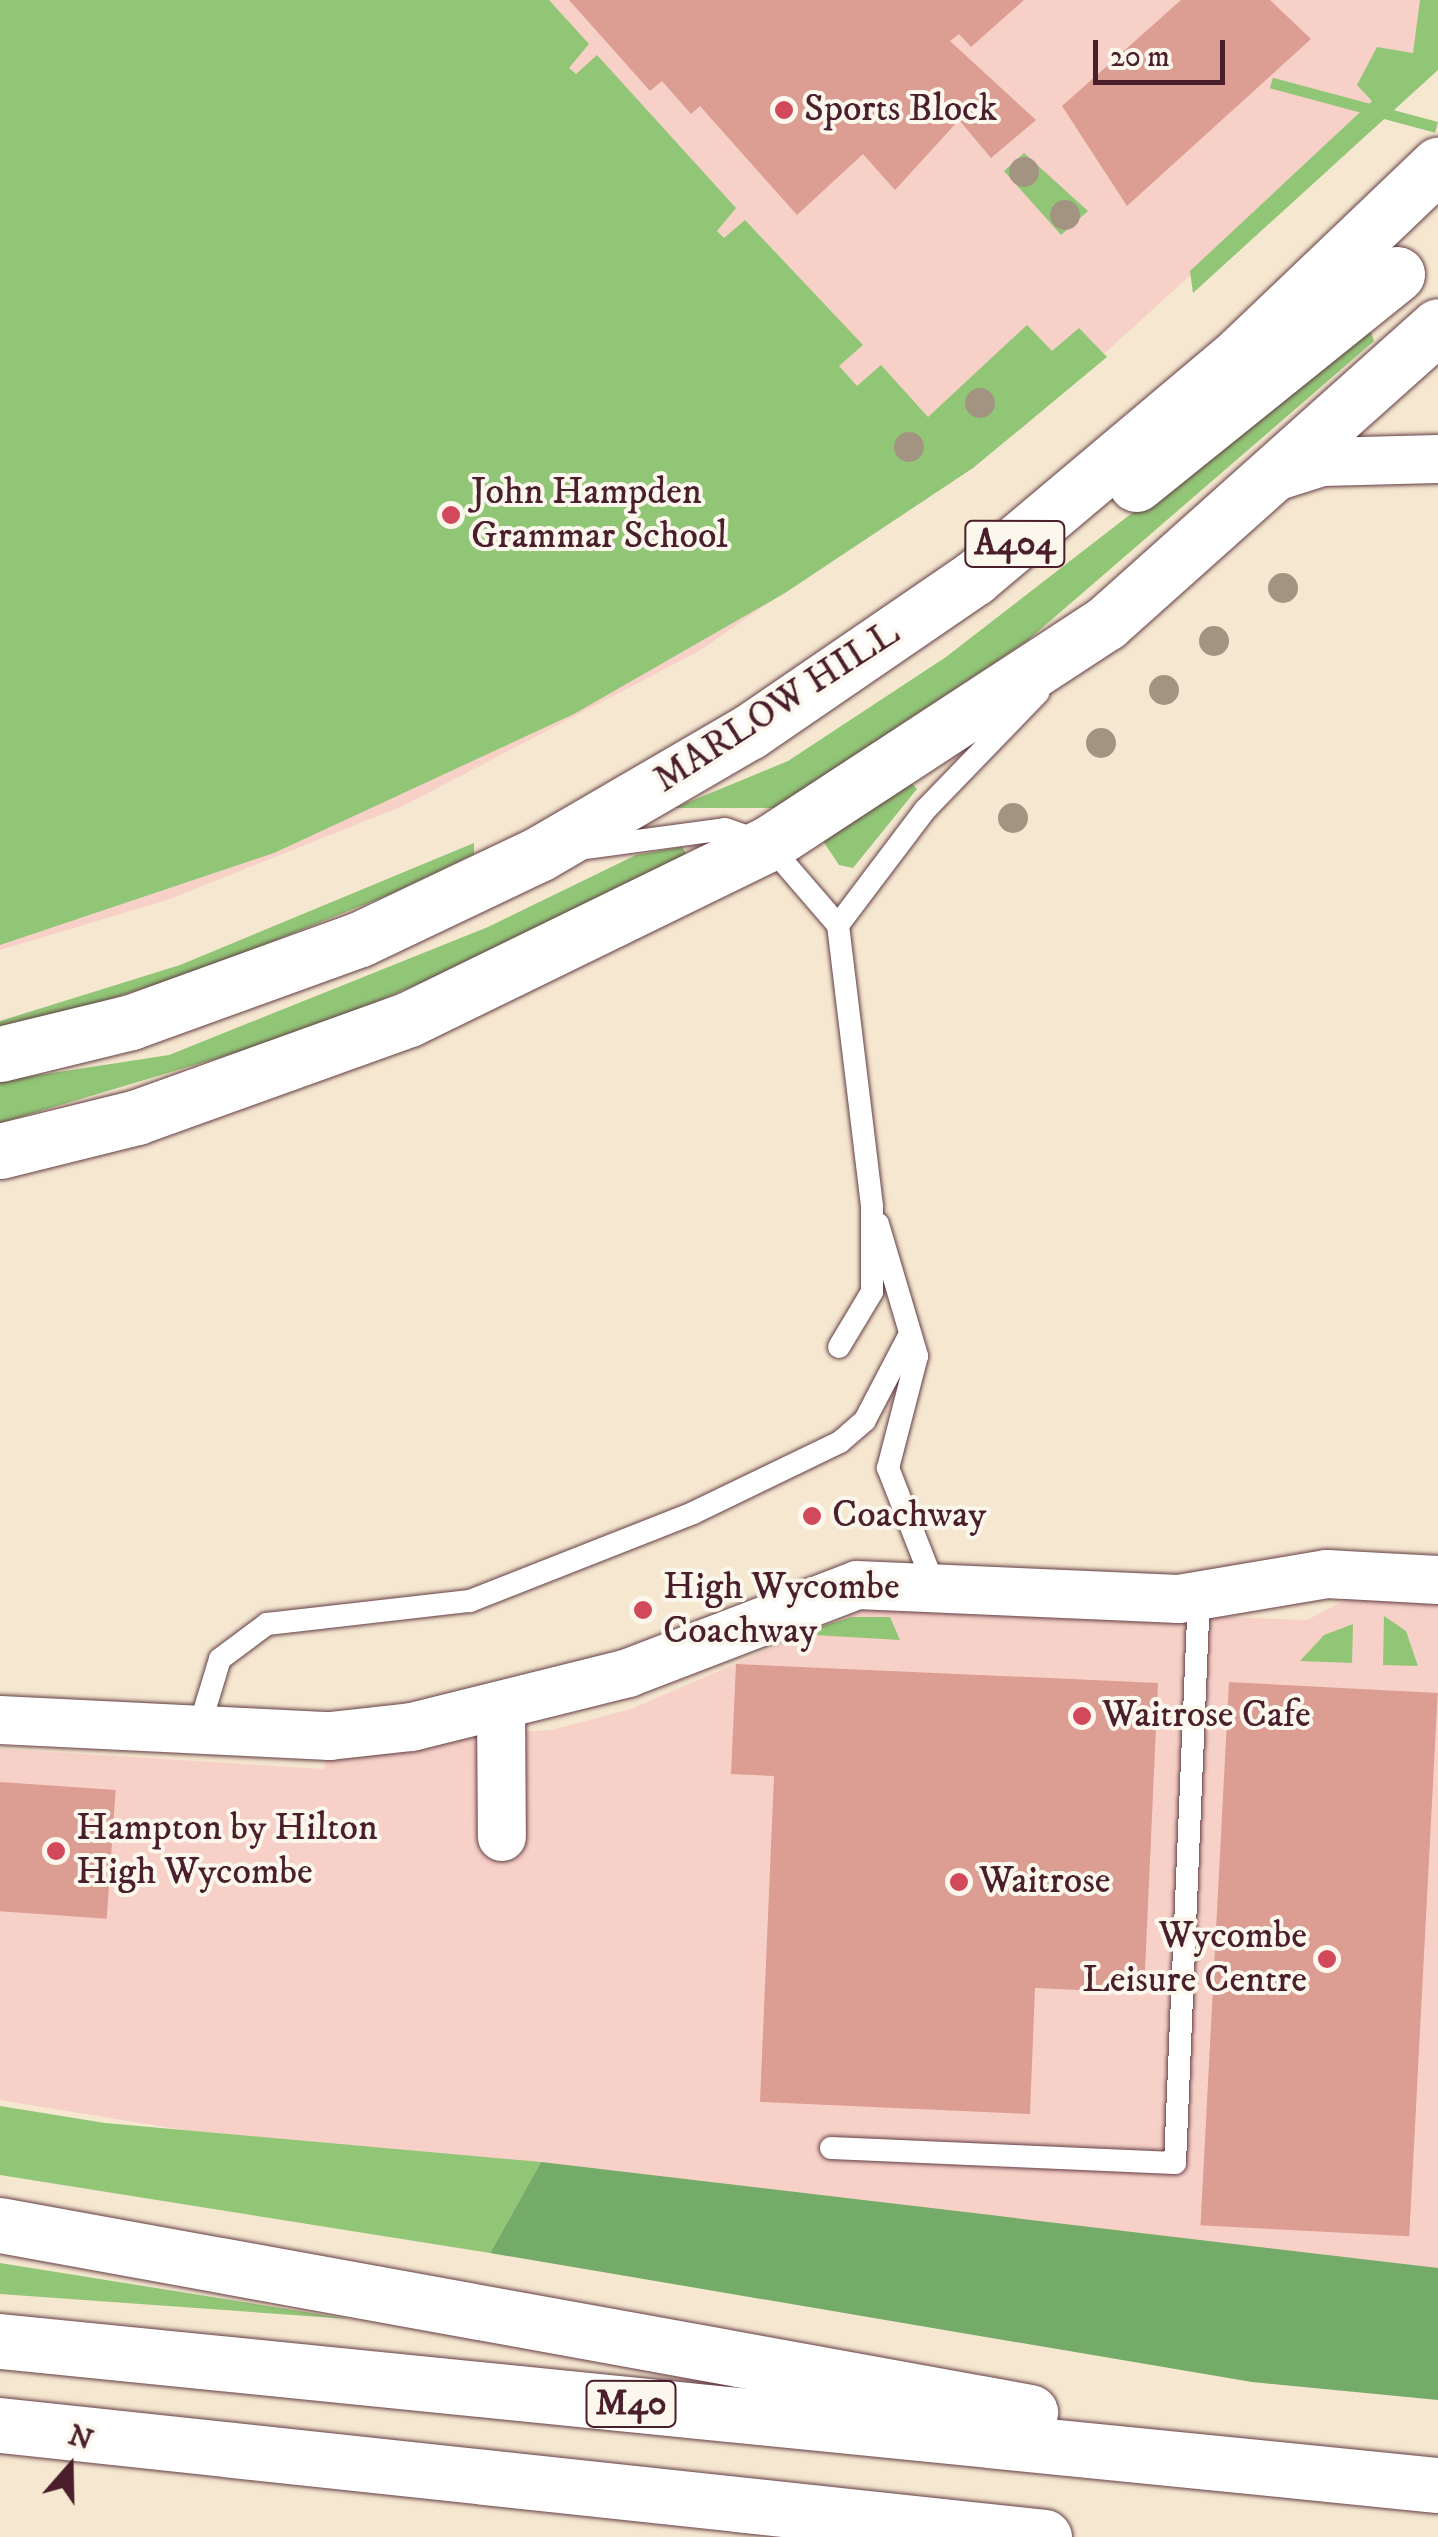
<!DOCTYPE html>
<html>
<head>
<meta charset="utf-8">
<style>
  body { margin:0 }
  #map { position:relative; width:1438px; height:2537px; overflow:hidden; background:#f5e7d0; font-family:"IM FELL DW Pica",serif }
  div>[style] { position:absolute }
  .built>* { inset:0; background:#f7d1c8 }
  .green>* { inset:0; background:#92c677; transform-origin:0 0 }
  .forest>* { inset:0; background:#75ab68 }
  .building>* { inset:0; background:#dc9d93; transform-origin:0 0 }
  .roads { filter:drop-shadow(0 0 2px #643d44) drop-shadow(0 0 2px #643d44) }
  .service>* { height:22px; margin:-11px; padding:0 11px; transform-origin:11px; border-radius:11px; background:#fff }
  .minor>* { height:48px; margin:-24px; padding:0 24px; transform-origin:24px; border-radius:24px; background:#fff }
  .primary>* { height:55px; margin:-27.5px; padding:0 27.5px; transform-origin:27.5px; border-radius:27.5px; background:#fff }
  .motorway>* { height:55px; margin:-27.5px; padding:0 27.5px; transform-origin:27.5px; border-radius:27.5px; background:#fff }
  .trees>* { width:30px; height:30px; margin:-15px; border-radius:50%; background:#a39482 }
  .dots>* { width:28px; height:28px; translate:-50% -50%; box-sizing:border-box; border:5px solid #fbf7ec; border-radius:50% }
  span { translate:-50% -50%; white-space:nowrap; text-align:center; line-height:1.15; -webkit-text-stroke:8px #fbf7ec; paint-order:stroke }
  .shield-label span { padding:2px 8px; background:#fbf7ec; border:2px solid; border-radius:8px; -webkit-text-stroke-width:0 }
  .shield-label { font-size:35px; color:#4a1f2b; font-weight:700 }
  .poi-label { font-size:38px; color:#4a1f2b }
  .left { translate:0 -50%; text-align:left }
  .right { translate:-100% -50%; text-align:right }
  .street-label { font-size:38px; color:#4a1f2b }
  .north { position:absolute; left:20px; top:2417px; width:100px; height:100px; -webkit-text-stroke:8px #fbf7ec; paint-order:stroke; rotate:20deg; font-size:28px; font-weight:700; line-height:40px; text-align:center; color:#4a1f2b }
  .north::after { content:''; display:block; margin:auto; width:35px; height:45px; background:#4a1f2b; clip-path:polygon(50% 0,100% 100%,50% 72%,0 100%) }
  .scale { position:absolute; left:1093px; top:40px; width:132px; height:45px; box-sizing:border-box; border:5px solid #4a1f2b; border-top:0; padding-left:12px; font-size:30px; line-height:35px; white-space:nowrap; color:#4a1f2b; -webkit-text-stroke:8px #fbf7ec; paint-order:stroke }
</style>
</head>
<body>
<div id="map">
  <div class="built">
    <i style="clip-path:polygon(0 0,1438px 0,1438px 49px,1025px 426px,699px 651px,403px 806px,167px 900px,0 950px)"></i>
    <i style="clip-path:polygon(1374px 1585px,1438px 1589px,1438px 2335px,0 2100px,0 1749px,324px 1769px,328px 1747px,552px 1730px,631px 1709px,872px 1605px,1307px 1620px)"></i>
  </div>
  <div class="green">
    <i style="clip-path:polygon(0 0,549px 0,589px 44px,569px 68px,576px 74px,597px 55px,736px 208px,717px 231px,724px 238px,745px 220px,863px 345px,839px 366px,857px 386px,881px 365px,928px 417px,1027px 325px,1052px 351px,1079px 328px,1107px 357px,973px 468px,785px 593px,574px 714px,274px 853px,0 945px)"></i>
    <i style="clip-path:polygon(1420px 0,1438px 0,1438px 70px,1193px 293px,1190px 271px,1372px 101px,1357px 85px,1377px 47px,1413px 53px)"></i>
    <i style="left:1438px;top:122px;width:11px;height:171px;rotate:105deg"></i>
    <i style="clip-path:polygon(1024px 153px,1088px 211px,1061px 235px,1004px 171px)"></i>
    <i style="clip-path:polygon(1370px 329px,1374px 341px,1027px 641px,775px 808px,674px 808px,788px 761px,946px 657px)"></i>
    <i style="clip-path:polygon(908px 779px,917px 789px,853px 868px,839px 865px,819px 835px)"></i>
    <i style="clip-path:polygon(474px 843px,474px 854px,391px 894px,198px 971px,0 1034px,0 1021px,180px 965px)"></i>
    <i style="clip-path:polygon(682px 847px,688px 856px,530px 936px,306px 1032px,0 1123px,0 1081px,169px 1055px,488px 927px,636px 855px)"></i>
    <i style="clip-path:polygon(1384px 1616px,1406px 1631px,1418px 1666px,1383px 1665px)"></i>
    <i style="clip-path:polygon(852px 1617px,890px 1617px,900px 1640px,796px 1634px)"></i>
    <i style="clip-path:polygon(1353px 1624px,1352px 1663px,1300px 1661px,1324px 1635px)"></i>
    <i style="clip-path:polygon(0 2106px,105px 2123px,541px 2162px,490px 2253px,0 2175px)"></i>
    <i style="clip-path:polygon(0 2263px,349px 2319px,0 2294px)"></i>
  </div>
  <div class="forest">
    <i style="clip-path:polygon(541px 2162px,1438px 2268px,1438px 2400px,1252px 2382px,490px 2253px)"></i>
  </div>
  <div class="building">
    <i style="clip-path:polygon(569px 0,1024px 0,971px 47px,959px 34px,950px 41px,1036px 120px,991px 158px,959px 120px,895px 190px,863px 154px,797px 215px,700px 106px,691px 114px,662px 81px,650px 91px)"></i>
    <i style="clip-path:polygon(1181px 0,1270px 0,1311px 39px,1127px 206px,1062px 106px)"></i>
    <i style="clip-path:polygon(736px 1664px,1158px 1683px,1144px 1993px,1035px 1988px,1030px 2114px,760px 2102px,774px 1776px,731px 1774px)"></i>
    <i style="left:1229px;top:1682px;width:209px;height:544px;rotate:3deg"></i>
    <i style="left:0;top:1782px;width:116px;height:129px;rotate:4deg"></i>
  </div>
  <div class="roads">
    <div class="service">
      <i style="left:578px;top:849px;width:148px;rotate:-7.7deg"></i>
      <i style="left:725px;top:829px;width:46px;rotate:19.2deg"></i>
      <i style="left:768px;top:844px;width:107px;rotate:49.2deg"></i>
      <i style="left:838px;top:925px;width:284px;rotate:83.1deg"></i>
      <i style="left:872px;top:1207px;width:85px;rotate:90deg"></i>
      <i style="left:872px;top:1292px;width:64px;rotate:121deg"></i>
      <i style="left:838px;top:925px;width:144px;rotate:-52.9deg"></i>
      <i style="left:925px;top:810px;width:163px;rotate:-46deg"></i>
      <i style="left:878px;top:1224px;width:138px;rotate:73.5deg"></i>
      <i style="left:917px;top:1356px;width:116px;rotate:104.5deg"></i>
      <i style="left:888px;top:1468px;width:129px;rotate:68.6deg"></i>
      <i style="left:199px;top:1728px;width:72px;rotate:-73.1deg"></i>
      <i style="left:220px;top:1659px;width:59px;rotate:-36.7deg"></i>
      <i style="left:267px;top:1624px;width:204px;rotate:-6.5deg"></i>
      <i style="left:470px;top:1601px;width:240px;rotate:-21.5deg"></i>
      <i style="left:693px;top:1513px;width:163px;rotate:-25.8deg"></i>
      <i style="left:840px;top:1442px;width:33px;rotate:-41deg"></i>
      <i style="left:865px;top:1420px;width:97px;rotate:-62.4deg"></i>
      <i style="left:831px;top:2148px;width:344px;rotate:2.5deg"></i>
      <i style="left:1175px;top:2163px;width:568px;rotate:-87.58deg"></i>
    </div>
    <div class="minor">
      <i style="left:1272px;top:478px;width:52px;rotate:-17.7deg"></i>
      <i style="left:1322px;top:462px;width:116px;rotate:-1.5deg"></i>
      <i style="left:501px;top:1707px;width:130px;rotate:89.6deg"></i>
      <i style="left:0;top:1720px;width:330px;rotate:2.8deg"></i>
      <i style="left:330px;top:1736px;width:82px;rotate:-6.3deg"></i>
      <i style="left:412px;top:1727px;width:223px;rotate:-14deg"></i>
      <i style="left:628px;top:1673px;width:245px;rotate:-21deg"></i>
      <i style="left:857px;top:1585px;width:322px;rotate:2.5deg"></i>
      <i style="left:1179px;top:1599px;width:150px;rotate:-9.6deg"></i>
      <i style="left:1327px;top:1574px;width:111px;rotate:3.1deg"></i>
    </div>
    <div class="primary">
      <i style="left:1136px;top:484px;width:335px;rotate:-38.8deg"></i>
      <i style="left:0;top:1054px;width:135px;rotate:-13.7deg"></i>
      <i style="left:131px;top:1022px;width:244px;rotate:-19.9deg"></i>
      <i style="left:360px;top:939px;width:198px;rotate:-25.4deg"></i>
      <i style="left:539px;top:854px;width:243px;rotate:-30.2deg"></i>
      <i style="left:749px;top:732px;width:273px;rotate:-34.4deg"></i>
      <i style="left:974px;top:578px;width:351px;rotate:-40.1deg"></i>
      <i style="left:1242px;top:352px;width:271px;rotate:-43.7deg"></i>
      <i style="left:0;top:1151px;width:141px;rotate:-13.9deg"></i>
      <i style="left:137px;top:1117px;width:289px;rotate:-19.8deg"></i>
      <i style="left:409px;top:1019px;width:399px;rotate:-26deg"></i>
      <i style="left:768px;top:844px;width:404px;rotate:-33.2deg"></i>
      <i style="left:1106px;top:623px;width:445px;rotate:-41.8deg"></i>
    </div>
    <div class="motorway">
      <i style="left:0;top:2225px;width:1047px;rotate:10.29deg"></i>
      <i style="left:0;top:2341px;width:1445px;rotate:5.72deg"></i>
      <i style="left:0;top:2425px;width:1050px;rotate:6.12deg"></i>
    </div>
  </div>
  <div class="trees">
    <i style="left:1024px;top:172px"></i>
    <i style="left:1065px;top:215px"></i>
    <i style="left:980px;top:403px"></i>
    <i style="left:909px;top:447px"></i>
    <i style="left:1283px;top:588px"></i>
    <i style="left:1214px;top:641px"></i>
    <i style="left:1164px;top:690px"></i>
    <i style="left:1101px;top:743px"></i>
    <i style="left:1013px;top:818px"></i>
  </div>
  <div class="dots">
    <i style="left:784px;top:110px;background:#d1495b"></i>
    <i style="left:451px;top:515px;background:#d1495b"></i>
    <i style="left:812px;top:1516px;background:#d1495b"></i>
    <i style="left:643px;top:1610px;background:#d1495b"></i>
    <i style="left:1082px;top:1716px;background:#d1495b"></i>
    <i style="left:56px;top:1851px;background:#d1495b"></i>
    <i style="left:959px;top:1882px;background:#d1495b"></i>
    <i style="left:1327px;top:1959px;background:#d1495b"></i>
  </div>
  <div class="shield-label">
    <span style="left:1015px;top:544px">A404</span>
    <span style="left:631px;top:2404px">M40</span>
  </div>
  <div class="poi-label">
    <span class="left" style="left:804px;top:110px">Sports Block</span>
    <span class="left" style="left:471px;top:515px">John Hampden<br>Grammar School</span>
    <span class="left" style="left:832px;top:1516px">Coachway</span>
    <span class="left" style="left:663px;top:1610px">High Wycombe<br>Coachway</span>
    <span class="left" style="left:1102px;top:1716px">Waitrose Cafe</span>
    <span class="left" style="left:76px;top:1851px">Hampton by Hilton<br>High Wycombe</span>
    <span class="left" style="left:979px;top:1882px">Waitrose</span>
    <span class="right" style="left:1307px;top:1959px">Wycombe<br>Leisure Centre</span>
  </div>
  <div class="street-label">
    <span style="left:777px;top:707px;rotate:-33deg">MARLOW HILL</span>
  </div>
  <div class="north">N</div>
  <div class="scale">20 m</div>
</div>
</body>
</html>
